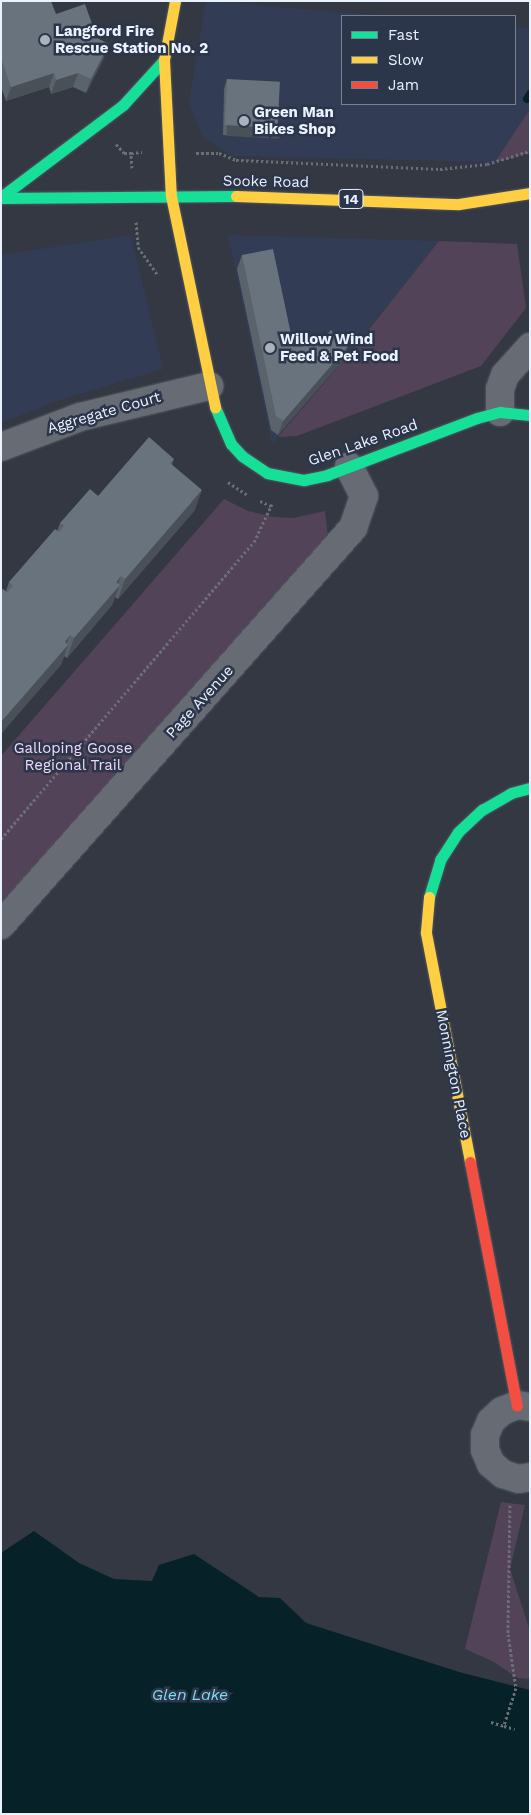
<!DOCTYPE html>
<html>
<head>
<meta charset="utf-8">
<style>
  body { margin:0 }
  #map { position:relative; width:531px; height:1815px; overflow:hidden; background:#333843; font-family:"Work Sans",sans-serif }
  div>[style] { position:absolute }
  .built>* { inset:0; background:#323d55 }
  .green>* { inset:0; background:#524359 }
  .water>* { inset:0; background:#062127 }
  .stream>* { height:8px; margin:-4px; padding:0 4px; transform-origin:4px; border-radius:4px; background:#062127 }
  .path>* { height:3px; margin-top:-1.5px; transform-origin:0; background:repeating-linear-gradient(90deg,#6a6e76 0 2.5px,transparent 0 5px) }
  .roads { filter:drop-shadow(0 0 1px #525761) drop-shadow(0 0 1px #525761) }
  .street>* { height:28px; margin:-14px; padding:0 14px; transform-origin:14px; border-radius:14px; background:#676b73 }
  .fast>* { height:11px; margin:-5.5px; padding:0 5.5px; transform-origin:5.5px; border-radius:5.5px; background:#16e098 }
  .slow>* { height:11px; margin:-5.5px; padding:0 5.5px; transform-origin:5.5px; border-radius:5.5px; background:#ffcf43 }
  .jam>* { height:11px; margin:-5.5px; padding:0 5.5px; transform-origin:5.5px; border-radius:5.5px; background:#f24e42 }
  .wall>* { inset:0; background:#5a636c }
  .shaded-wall>* { inset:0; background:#4a5058; transform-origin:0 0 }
  .building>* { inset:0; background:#69737d; transform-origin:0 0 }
  .dots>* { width:14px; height:14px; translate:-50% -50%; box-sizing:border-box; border:2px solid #2c364a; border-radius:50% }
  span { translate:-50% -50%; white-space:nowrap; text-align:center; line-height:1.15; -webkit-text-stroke:5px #2c364a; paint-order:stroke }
  .shield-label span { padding:1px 4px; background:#2c364a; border:1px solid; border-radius:4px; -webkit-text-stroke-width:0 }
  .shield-label { font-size:14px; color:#ebf2ff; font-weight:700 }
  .poi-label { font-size:15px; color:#ebf2ff; font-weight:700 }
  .left { translate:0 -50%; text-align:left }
  .street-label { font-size:15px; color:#ebf2ff }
  .park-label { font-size:15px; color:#f1d6f9 }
  .water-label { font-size:16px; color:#80dced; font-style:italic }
  .frame { position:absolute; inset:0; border:2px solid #ebf2ff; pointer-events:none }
  .legend { position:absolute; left:341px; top:15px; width:175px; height:90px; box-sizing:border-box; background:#2c364a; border:1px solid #788192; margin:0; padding:6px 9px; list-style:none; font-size:15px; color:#ebf2ff }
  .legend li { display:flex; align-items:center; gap:10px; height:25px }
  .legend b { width:25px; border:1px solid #788192 }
</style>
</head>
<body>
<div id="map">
  <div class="built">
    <i style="clip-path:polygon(206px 1px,390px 16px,342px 16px,342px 104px,515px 104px,515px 27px,530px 29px,530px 109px,495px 162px,231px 156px,202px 136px,189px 102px)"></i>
    <i style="clip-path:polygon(131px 235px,163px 369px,59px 400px,1px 423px,1px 255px)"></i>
    <i style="clip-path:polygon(228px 235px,439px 241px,359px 342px,272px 444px)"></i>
  </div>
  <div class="green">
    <i style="clip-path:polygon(530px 109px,530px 153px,495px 162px)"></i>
    <i style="clip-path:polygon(439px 241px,517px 244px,526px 308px,481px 366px,297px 436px,278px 437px,359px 342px)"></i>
    <i style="clip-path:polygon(224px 499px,248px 511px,274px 517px,293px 518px,325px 511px,329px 545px,1px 924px,1px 756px)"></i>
    <i style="clip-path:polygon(501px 1502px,525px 1505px,510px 1569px,530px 1631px,530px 1679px,518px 1678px,492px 1661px,465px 1649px)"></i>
  </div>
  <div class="water">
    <i style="clip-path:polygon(34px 1531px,79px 1563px,114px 1579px,152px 1581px,159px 1565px,194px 1554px,259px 1597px,280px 1598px,306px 1623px,459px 1672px,530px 1690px,530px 1814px,1px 1814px,1px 1553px)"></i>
  </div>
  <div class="stream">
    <i style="left:527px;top:99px;width:6px;rotate:-59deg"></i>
  </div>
  <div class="path">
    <i style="left:116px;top:144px;width:12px;rotate:48deg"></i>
    <i style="left:124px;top:153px;width:7px"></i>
    <i style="left:196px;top:153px;width:23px"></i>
    <i style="left:219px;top:153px;width:18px;rotate:22deg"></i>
    <i style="left:236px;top:160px;width:204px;rotate:2.5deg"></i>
    <i style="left:440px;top:169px;width:47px;rotate:-6.1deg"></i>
    <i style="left:487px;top:164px;width:45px;rotate:-16.8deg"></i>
    <i style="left:132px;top:168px;width:15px;rotate:-94deg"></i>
    <i style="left:131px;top:153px;width:11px;rotate:-5deg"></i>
    <i style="left:136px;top:222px;width:25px;rotate:85deg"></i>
    <i style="left:138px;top:247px;width:35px;rotate:55deg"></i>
    <i style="left:228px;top:482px;width:23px;rotate:34deg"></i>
    <i style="left:260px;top:501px;width:12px;rotate:24deg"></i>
    <i style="left:1px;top:839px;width:390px;rotate:-49.6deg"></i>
    <i style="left:254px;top:542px;width:42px;rotate:-64.7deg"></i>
    <i style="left:510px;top:1505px;width:129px;rotate:90.9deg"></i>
    <i style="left:508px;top:1634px;width:55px;rotate:81.6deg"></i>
    <i style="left:516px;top:1688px;width:40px;rotate:108deg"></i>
    <i style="left:504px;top:1726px;width:11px;rotate:15deg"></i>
    <i style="left:491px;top:1722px;width:14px;rotate:17deg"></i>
  </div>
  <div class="roads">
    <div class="street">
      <i style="left:500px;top:412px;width:23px;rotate:-90deg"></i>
      <i style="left:500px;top:389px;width:15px;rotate:-70deg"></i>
      <i style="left:505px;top:375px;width:38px;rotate:-48deg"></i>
      <i style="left:1px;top:447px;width:85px;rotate:-20.8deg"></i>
      <i style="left:80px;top:417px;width:133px;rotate:-13.5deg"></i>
      <i style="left:1px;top:925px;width:531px;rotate:-48.44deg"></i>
      <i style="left:353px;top:528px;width:34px;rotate:-71deg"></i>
      <i style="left:364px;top:496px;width:33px;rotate:-117deg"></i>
      <i style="left:530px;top:1407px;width:13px;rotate:-171deg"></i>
      <i style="left:517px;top:1405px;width:16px;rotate:158deg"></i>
      <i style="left:502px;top:1411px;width:15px;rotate:138deg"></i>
      <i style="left:491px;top:1421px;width:15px;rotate:113deg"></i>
      <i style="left:485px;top:1435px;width:15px;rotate:90deg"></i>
      <i style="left:485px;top:1450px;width:15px;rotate:67deg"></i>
      <i style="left:491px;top:1464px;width:16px;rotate:40deg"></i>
      <i style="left:503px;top:1474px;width:16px;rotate:18deg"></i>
      <i style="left:518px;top:1479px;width:12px;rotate:-9deg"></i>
    </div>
    <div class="fast">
      <i style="left:1px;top:197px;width:153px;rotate:-37deg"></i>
      <i style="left:123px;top:105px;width:61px;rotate:-47.7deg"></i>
      <i style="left:1px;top:198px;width:235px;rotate:-0.5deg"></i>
      <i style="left:215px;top:407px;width:40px;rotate:66.6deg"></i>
      <i style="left:231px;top:444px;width:16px;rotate:47deg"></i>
      <i style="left:242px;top:456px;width:30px;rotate:34deg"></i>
      <i style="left:267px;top:473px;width:38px;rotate:11deg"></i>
      <i style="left:304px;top:480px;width:24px;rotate:-12deg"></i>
      <i style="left:327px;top:475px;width:160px;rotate:-20.8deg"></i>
      <i style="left:477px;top:418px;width:24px;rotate:-15deg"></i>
      <i style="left:500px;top:412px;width:30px;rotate:6deg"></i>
      <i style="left:429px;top:897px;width:39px;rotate:-73deg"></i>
      <i style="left:440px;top:860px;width:33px;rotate:-57deg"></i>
      <i style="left:458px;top:832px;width:33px;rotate:-43deg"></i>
      <i style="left:482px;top:810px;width:34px;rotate:-30deg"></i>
      <i style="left:511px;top:793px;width:20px;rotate:-15deg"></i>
    </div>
    <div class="slow">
      <i style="left:175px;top:1px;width:60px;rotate:100.6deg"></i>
      <i style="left:164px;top:60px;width:136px;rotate:87.1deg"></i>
      <i style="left:171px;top:196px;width:216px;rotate:78.2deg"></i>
      <i style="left:236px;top:196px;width:223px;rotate:2.1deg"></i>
      <i style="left:459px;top:204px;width:72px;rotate:-8.8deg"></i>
      <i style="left:429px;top:897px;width:36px;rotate:95deg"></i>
      <i style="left:426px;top:933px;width:233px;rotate:79.1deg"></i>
    </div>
    <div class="jam">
      <i style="left:470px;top:1162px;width:248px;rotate:79.1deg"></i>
    </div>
  </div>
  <div class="wall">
    <i style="clip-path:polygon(1px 1px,56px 14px,104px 58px,86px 93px,73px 87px,51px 94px,49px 87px,6px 101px,1px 87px)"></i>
    <i style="clip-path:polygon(227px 79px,276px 138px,223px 135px,224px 89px)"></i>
    <i style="clip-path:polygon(242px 255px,292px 339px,291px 345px,348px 346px,343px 360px,278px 435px,271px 430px,237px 269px)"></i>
    <i style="clip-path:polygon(174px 459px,172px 464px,195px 510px,118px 599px,115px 597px,112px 605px,67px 658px,64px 656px,61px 665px,6px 591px,9px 582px,57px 531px,60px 523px,98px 496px)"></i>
  </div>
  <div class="shaded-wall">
    <i style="clip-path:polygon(109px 44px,104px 58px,86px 93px,91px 79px)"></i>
    <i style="clip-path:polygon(54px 73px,49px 87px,6px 101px,11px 87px)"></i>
    <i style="clip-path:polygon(78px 73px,73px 87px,51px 94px,56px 80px)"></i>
    <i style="left:227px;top:125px;width:53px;height:11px;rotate:3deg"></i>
    <i style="clip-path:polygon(292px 339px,287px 353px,288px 341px)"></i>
    <i style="clip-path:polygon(348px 346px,343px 360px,278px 435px,283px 421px)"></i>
    <i style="clip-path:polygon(202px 490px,195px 510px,118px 599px,125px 579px)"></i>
    <i style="clip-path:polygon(121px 576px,117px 588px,120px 585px,112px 605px,67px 658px,74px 638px)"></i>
    <i style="clip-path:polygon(70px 635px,65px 648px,68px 645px,61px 665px,1px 734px,1px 722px)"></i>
  </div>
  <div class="building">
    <i style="clip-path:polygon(1px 1px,51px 1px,56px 14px,85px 4px,97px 38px,109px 44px,91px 79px,78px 73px,56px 80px,54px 73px,11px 87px,1px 58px)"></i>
    <i style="left:227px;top:79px;width:53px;height:46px;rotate:3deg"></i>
    <i style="clip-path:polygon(273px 249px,292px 339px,288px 341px,288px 345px,324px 338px,331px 330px,348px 346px,283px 421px,276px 416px,242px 255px)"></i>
    <i style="clip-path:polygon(149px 437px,174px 459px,170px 463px,202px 490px,125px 579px,121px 576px,116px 582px,120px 585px,74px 638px,70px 635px,65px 642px,68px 645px,1px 722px,1px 591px,3px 589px,7px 592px,13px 586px,9px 582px,55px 529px,59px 532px,64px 526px,60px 523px,90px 489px,98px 496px)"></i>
  </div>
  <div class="dots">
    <i style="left:45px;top:40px;background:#abb1bd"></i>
    <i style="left:244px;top:121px;background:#abb1bd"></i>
    <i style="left:270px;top:348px;background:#abb1bd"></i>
  </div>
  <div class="shield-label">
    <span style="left:351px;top:199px">14</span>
  </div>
  <div class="poi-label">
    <span class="left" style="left:55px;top:40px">Langford Fire<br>Rescue Station No. 2</span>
    <span class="left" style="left:254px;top:121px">Green Man<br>Bikes Shop</span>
    <span class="left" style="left:280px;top:348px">Willow Wind<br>Feed &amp; Pet Food</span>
  </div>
  <div class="street-label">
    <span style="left:266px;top:182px;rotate:1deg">Sooke Road</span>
    <span style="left:104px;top:413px;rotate:-16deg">Aggregate Court</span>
    <span style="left:363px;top:443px;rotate:-19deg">Glen Lake Road</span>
    <span style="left:200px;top:702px;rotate:-48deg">Page Avenue</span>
    <span style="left:453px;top:1074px;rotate:79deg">Monnington Place</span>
  </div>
  <div class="park-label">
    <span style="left:73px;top:757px">Galloping Goose<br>Regional Trail</span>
  </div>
  <div class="water-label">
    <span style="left:190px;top:1695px">Glen Lake</span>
  </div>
  <div class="frame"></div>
  <ul class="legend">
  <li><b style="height:6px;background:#16e098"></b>Fast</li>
  <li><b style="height:6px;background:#ffcf43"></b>Slow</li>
  <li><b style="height:6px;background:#f24e42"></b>Jam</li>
  </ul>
</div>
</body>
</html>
